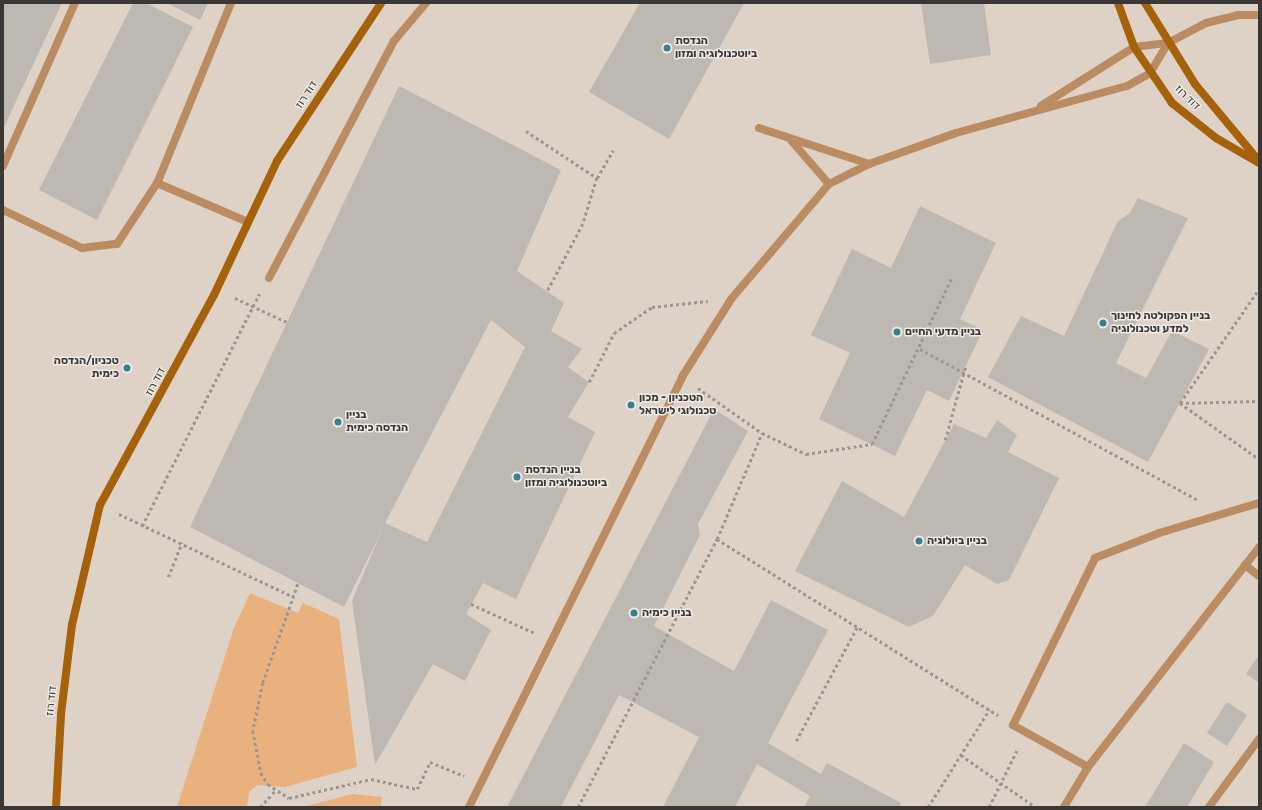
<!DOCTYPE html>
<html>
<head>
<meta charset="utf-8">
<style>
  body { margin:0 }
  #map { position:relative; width:1262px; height:810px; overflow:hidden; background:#e4ded9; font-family:Rubik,"Noto Sans Hebrew",sans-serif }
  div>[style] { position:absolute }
  .built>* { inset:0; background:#ded2c7; transform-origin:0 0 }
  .green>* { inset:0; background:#e9b17e }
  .building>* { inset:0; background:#beb8b3; transform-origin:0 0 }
  .path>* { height:2.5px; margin-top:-1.25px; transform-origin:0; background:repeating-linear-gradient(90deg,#9a9692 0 3px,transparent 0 6px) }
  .lane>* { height:8px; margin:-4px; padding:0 4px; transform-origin:4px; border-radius:4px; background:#bb8c61 }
  .street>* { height:8px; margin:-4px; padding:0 4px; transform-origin:4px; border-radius:4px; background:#bb8c61 }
  .secondary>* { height:8px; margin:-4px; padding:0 4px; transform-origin:4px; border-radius:4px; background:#a6610b }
  .dots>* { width:11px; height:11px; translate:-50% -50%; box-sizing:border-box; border:2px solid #f1ebe6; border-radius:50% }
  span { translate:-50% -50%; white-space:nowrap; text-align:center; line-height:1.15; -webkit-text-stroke:3px #f1ebe6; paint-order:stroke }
  .poi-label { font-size:11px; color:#3a3836; font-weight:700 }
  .left { translate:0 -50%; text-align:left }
  .right { translate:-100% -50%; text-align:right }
  .street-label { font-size:11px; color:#3a3836 }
  .frame { position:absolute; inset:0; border:4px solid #3a3836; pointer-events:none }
</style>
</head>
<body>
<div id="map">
  <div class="built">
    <i style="left:3px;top:3px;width:1256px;height:804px"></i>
  </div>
  <div class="green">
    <i style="clip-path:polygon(250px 593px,298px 613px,303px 603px,339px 619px,357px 767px,285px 787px,257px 785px,249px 792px,247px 807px,177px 807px,234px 628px)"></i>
    <i style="clip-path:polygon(352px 794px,382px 797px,381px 807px,303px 807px)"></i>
  </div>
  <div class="building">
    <i style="clip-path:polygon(3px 3px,62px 3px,3px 129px)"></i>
    <i style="clip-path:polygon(133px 3px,146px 3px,193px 27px,97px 220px,39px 190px)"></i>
    <i style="clip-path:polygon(167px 3px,208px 3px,200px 20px)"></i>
    <i style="clip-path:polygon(640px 3px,744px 3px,669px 139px,589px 92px)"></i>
    <i style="clip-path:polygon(921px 3px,984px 3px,991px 55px,930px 64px)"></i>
    <i style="clip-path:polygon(evenodd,399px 86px,561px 170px,517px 271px,564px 303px,551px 331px,582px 349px,568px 367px,589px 382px,568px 417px,595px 432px,516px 599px,483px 583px,466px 614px,491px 630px,465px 681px,433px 664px,375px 765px,352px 601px,382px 530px,344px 607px,190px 527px,399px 86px,491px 320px,525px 347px,427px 542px,385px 523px,491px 320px)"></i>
    <i style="clip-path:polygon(1138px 198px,1188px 218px,1116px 363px,1146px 378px,1172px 331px,1209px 349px,1148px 462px,988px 377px,1021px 316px,1064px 336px,1118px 221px,1130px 213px)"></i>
    <i style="clip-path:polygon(920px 206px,996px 243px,960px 319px,983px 330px,949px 401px,927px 390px,895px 456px,819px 419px,850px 353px,811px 335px,852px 249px,891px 268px)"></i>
    <i style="clip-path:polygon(714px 409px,748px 431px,698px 524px,700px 535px,654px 626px,734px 671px,771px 600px,828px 630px,768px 743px,821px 774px,827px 763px,901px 803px,899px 807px,804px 807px,810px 796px,757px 764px,735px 807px,663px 807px,699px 737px,619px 695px,561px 807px,507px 807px)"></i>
    <i style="clip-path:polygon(997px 420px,1017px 435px,1008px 452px,1059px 478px,1009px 580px,997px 584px,965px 565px,933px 616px,909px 627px,795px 571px,842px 481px,904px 517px,954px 424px,986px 438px)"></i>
    <i style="clip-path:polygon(1259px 655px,1259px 683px,1246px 674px)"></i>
    <i style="left:1227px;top:702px;width:24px;height:37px;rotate:33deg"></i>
    <i style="clip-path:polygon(1184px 743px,1214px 762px,1187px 807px,1145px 807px)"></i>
  </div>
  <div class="path">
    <i style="left:526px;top:131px;width:85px;rotate:33.5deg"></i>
    <i style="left:597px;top:178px;width:48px;rotate:106.9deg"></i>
    <i style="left:583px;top:224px;width:77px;rotate:117.9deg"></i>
    <i style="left:597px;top:178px;width:32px;rotate:-60deg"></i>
    <i style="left:235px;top:298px;width:57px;rotate:24.8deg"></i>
    <i style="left:920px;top:349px;width:316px;rotate:28.5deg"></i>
    <i style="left:589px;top:382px;width:55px;rotate:-63deg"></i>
    <i style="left:614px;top:333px;width:46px;rotate:-34.4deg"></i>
    <i style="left:652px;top:307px;width:56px;rotate:-6.1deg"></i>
    <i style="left:698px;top:388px;width:78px;rotate:35.1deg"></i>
    <i style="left:762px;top:433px;width:49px;rotate:25.5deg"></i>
    <i style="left:806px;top:454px;width:67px;rotate:-8.6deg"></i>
    <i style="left:872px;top:444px;width:183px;rotate:-64.4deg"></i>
    <i style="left:1180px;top:403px;width:139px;rotate:-55.3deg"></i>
    <i style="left:1180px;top:403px;width:97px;rotate:35.3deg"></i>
    <i style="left:1180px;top:403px;width:79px;rotate:-1.5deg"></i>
    <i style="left:945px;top:440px;width:78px;rotate:-74.4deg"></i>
    <i style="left:119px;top:514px;width:191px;rotate:25.4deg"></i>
    <i style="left:142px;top:526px;width:260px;rotate:-63.2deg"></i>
    <i style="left:717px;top:539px;width:332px;rotate:32.1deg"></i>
    <i style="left:168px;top:577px;width:37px;rotate:-68deg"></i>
    <i style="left:298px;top:584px;width:105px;rotate:109.5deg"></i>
    <i style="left:263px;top:683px;width:49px;rotate:101.8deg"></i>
    <i style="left:253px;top:731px;width:43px;rotate:79.2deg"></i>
    <i style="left:261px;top:773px;width:13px;rotate:58deg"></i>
    <i style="left:268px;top:784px;width:25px;rotate:34deg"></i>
    <i style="left:289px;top:798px;width:84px;rotate:-13deg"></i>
    <i style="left:371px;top:779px;width:47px;rotate:12.3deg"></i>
    <i style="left:417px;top:789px;width:30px;rotate:-64deg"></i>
    <i style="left:430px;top:762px;width:37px;rotate:22deg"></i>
    <i style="left:471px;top:604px;width:70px;rotate:24.4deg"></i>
    <i style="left:796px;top:741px;width:129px;rotate:-61.8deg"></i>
    <i style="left:961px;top:755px;width:89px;rotate:34.9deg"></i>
    <i style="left:260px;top:807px;width:22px;rotate:-47deg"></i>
    <i style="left:578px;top:807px;width:302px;rotate:-62.6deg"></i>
    <i style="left:717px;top:539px;width:115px;rotate:-67deg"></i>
    <i style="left:928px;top:807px;width:115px;rotate:-57.8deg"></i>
    <i style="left:989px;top:807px;width:64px;rotate:-63.8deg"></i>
  </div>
  <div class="lane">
    <i style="left:231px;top:3px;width:195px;rotate:112.3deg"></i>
    <i style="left:157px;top:183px;width:99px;rotate:23.2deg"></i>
    <i style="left:1041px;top:106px;width:110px;rotate:-32.4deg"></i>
    <i style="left:1134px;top:47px;width:34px;rotate:-7deg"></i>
    <i style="left:1168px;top:43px;width:43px;rotate:-27.8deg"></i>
    <i style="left:1206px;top:23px;width:33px;rotate:-14deg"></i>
    <i style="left:1238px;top:15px;width:21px"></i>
    <i style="left:759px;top:128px;width:116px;rotate:18.1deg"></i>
    <i style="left:789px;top:138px;width:61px;rotate:49deg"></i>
    <i style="left:3px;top:166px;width:178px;rotate:-66.2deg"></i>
    <i style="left:3px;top:210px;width:88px;rotate:25.7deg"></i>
    <i style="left:82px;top:248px;width:35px;rotate:-7deg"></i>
    <i style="left:117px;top:244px;width:73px;rotate:-56.7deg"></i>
    <i style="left:269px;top:278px;width:268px;rotate:-62.2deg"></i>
    <i style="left:394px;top:41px;width:50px;rotate:-49.9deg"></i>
    <i style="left:1245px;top:565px;width:18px;rotate:38deg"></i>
    <i style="left:469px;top:807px;width:480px;rotate:-63.6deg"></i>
    <i style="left:682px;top:377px;width:93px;rotate:-57.7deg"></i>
    <i style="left:732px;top:298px;width:150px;rotate:-49.6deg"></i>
    <i style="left:829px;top:184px;width:45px;rotate:-26.6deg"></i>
    <i style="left:869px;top:164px;width:92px;rotate:-19.6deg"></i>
    <i style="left:956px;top:133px;width:177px;rotate:-15.4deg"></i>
    <i style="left:1127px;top:86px;width:26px;rotate:-29deg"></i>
    <i style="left:1150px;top:73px;width:35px;rotate:-59deg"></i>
    <i style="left:1209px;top:807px;width:84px;rotate:-53.7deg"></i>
  </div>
  <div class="street">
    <i style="left:1088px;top:767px;width:86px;rotate:-150.8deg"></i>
    <i style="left:1013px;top:725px;width:186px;rotate:-63.8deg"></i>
    <i style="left:1095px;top:558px;width:69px;rotate:-21.3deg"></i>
    <i style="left:1159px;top:533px;width:104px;rotate:-16.7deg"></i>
    <i style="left:1064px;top:807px;width:47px;rotate:-59deg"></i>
    <i style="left:1088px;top:767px;width:279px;rotate:-52.1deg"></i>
  </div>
  <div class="secondary">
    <i style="left:1118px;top:3px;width:47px;rotate:70deg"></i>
    <i style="left:1134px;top:47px;width:68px;rotate:55.8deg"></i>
    <i style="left:1172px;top:103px;width:56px;rotate:38.5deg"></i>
    <i style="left:1216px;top:138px;width:50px;rotate:30.2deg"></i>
    <i style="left:1145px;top:3px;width:95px;rotate:58.3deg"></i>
    <i style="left:1195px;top:84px;width:99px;rotate:50.3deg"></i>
    <i style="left:56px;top:807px;width:93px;rotate:-86.9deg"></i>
    <i style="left:61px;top:714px;width:90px;rotate:-83deg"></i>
    <i style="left:72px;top:625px;width:123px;rotate:-76.9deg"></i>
    <i style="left:100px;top:505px;width:239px;rotate:-61.5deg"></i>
    <i style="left:214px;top:295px;width:148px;rotate:-64.8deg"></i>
    <i style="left:277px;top:161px;width:189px;rotate:-56.6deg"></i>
  </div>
  <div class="dots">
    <i style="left:667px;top:48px;background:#3a808b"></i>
    <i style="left:1103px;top:323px;background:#3a808b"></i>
    <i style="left:897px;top:332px;background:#3a808b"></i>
    <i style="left:127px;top:368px;background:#3a808b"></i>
    <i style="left:631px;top:405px;background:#3a808b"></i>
    <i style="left:338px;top:422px;background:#3a808b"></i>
    <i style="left:517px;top:477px;background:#3a808b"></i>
    <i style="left:919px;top:541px;background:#3a808b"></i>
    <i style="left:634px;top:613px;background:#3a808b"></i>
  </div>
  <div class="poi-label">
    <span class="left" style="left:675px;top:48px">הנדסת<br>ביוטכנולוגיה ומזון</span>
    <span class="left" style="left:1111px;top:323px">בניין הפקולטה לחינוך<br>למדע וטכנולוגיה</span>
    <span class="left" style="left:905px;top:332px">בניין מדעי החיים</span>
    <span class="right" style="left:119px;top:368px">טכניון/הנדסה<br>כימית</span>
    <span class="left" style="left:639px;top:405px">הטכניון - מכון<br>טכנולוגי לישראל</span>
    <span class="left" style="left:346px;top:422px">בניין<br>הנדסה כימית</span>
    <span class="left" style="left:525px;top:477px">בניין הנדסת<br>ביוטכנולוגיה ומזון</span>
    <span class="left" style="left:927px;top:541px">בניין ביולוגיה</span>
    <span class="left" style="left:642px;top:613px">בניין כימיה</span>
  </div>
  <div class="street-label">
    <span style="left:307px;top:95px;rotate:-57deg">דוד רוז</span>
    <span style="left:1187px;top:98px;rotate:44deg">דוד רוז</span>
    <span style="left:156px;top:382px;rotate:-62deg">דוד רוז</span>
    <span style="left:52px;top:701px;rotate:-84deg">דוד רוז</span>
  </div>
  <div class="frame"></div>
</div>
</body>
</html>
